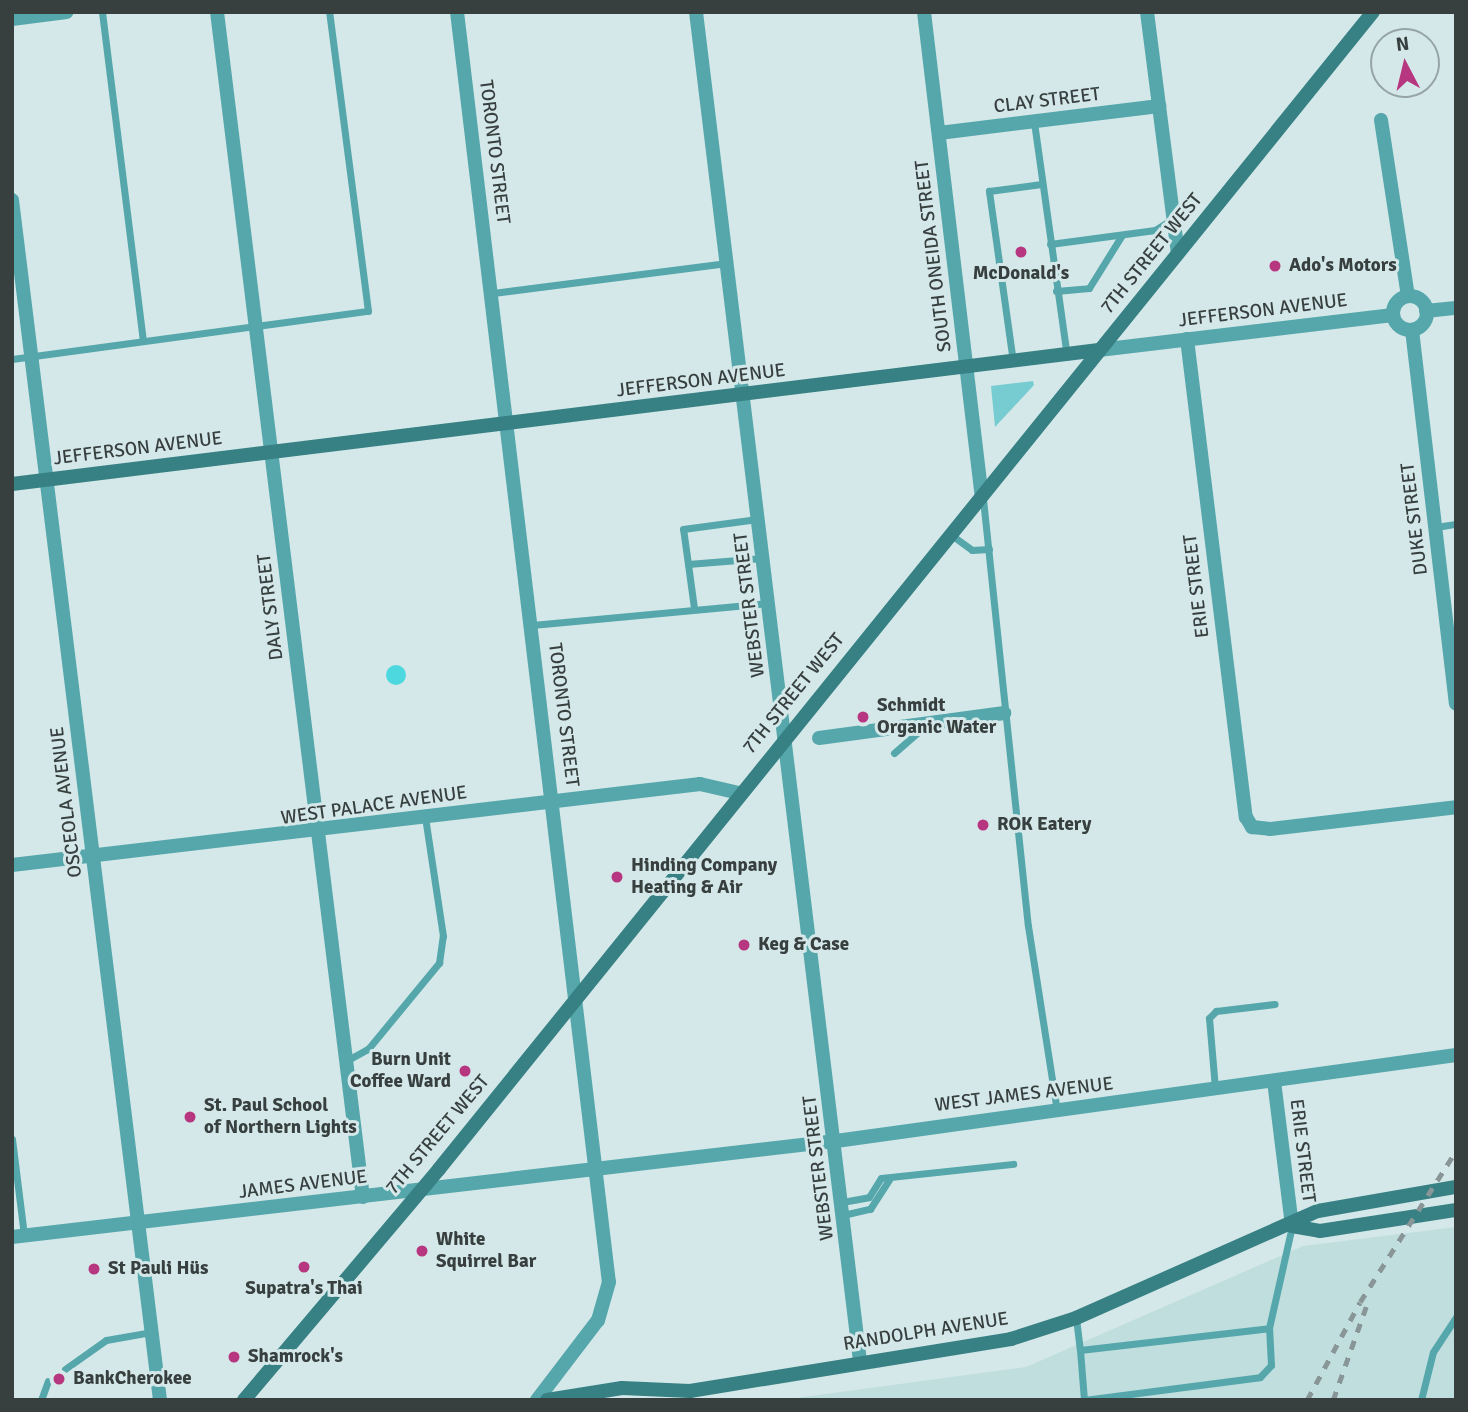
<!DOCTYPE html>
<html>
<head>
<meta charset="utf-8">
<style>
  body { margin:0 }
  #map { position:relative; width:1468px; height:1412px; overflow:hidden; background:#d5e8e9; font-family:Signika,sans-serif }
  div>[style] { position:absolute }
  .built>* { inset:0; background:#c1dedf }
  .green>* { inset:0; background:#76ccd0 }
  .water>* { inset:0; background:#4cd8de }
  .round { border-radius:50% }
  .lane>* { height:7px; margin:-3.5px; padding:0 3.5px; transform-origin:3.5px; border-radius:3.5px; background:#55a7ab }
  .street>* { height:14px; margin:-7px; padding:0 7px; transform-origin:7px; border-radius:7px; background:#55a7ab }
  .street>.ring { margin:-7px; padding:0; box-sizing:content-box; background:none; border:14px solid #55a7ab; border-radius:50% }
  .secondary>* { height:14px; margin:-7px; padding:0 7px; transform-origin:7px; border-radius:7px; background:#378184 }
  .rail>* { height:4.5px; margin-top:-2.25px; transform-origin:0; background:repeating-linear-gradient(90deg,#899697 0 9px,transparent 0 18px) }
  .dots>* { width:19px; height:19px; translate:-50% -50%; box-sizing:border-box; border:4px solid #d5e8e9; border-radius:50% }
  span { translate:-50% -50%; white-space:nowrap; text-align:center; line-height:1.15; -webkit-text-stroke:6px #d5e8e9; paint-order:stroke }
  .street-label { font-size:19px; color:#373f3f }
  .poi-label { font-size:19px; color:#373f3f; font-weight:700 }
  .left { translate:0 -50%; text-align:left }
  .right { translate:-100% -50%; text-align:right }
  .frame { position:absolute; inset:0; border:14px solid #373f3f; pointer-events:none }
  .north { position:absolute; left:1370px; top:28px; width:70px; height:70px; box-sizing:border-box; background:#d5e8e9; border:2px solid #96a4a5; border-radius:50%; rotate:353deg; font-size:19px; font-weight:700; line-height:28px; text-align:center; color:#373f3f }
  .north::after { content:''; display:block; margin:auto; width:24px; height:32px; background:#b73680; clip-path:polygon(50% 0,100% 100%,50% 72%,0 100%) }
</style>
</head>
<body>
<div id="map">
  <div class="built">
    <i style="clip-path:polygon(1456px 1227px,1456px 1400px,781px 1400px,1026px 1367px,1303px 1246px)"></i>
  </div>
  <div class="green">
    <i style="clip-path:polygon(1033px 381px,1034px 385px,995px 427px,991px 386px)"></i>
  </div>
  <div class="water">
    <i class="round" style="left:386px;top:665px;width:20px;height:20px"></i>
  </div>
  <div class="lane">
    <i style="left:102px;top:12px;width:330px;rotate:82.9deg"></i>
    <i style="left:1034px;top:122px;width:237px;rotate:82deg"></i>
    <i style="left:1050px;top:244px;width:106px;rotate:-7.6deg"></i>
    <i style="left:1155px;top:230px;width:22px;rotate:-32deg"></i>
    <i style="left:1056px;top:291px;width:33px;rotate:-5deg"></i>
    <i style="left:1089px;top:288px;width:62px;rotate:-58.1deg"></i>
    <i style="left:493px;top:293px;width:236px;rotate:-7.3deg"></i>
    <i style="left:12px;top:359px;width:359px;rotate:-7.7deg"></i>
    <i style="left:368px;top:311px;width:302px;rotate:-97.4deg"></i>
    <i style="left:1013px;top:362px;width:173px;rotate:-98deg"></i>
    <i style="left:989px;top:191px;width:53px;rotate:-7.5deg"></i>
    <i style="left:983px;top:499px;width:429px;rotate:84deg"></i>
    <i style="left:1028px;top:926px;width:188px;rotate:81.1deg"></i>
    <i style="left:1436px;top:527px;width:20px;rotate:-9deg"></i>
    <i style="left:950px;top:534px;width:27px;rotate:36deg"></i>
    <i style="left:972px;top:550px;width:17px;rotate:-3deg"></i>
    <i style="left:688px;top:564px;width:35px;rotate:-98deg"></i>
    <i style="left:683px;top:529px;width:75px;rotate:-7.7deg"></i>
    <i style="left:694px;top:608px;width:44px;rotate:-97.8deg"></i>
    <i style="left:688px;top:564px;width:75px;rotate:-4.6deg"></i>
    <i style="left:532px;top:625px;width:237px;rotate:-5.3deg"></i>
    <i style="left:894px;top:753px;width:40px;rotate:-41deg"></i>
    <i style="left:346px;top:1061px;width:25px;rotate:-29deg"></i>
    <i style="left:368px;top:1049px;width:112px;rotate:-50.5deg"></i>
    <i style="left:439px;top:963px;width:27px;rotate:-82deg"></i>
    <i style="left:443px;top:936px;width:120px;rotate:-98.6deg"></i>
    <i style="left:1215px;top:1088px;width:70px;rotate:-94.9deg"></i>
    <i style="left:1209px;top:1018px;width:10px;rotate:-45deg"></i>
    <i style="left:1216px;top:1011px;width:59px;rotate:-6.8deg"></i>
    <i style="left:12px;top:1139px;width:97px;rotate:82.9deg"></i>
    <i style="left:842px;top:1202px;width:27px;rotate:-10deg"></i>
    <i style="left:869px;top:1197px;width:22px;rotate:-58deg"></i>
    <i style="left:881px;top:1178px;width:133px;rotate:-6.1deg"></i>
    <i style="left:843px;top:1215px;width:28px;rotate:-13deg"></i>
    <i style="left:870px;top:1209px;width:35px;rotate:-57deg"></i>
    <i style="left:1076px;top:1318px;width:32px;rotate:83deg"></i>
    <i style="left:1080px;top:1350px;width:190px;rotate:-6.6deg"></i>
    <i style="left:1080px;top:1350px;width:50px;rotate:85.4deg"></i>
    <i style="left:65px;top:1369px;width:50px;rotate:-35.3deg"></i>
    <i style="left:106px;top:1340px;width:47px;rotate:-9.9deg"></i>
    <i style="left:41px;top:1400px;width:20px;rotate:-70deg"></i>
    <i style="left:1084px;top:1400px;width:177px;rotate:-7.4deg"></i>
    <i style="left:1260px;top:1377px;width:16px;rotate:-47deg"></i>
    <i style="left:1271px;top:1365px;width:37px;rotate:-93deg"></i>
    <i style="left:1269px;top:1328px;width:105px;rotate:-77.3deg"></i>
    <i style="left:1421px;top:1400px;width:49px;rotate:-76deg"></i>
    <i style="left:1433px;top:1352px;width:42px;rotate:-56.7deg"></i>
  </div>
  <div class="street">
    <i style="left:217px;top:12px;width:1194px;rotate:82.98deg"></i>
    <i style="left:457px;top:12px;width:1279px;rotate:83.18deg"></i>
    <i style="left:609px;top:1282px;width:40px;rotate:106deg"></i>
    <i style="left:598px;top:1320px;width:101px;rotate:127.3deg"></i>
    <i style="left:696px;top:12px;width:1359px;rotate:83.07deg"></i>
    <i style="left:924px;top:12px;width:486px;rotate:83.2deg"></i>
    <i style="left:1147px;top:12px;width:243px;rotate:82.7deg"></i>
    <i style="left:12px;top:19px;width:55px;rotate:-7.3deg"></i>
    <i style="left:1381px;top:120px;width:178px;rotate:81.3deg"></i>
    <i style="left:939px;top:133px;width:222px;rotate:-7deg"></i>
    <i style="left:12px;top:200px;width:1209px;rotate:82.97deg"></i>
    <i class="ring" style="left:1393px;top:296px;width:20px;height:20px"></i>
    <i style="left:1426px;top:311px;width:30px;rotate:-6deg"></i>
    <i style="left:1412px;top:330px;width:376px;rotate:83.3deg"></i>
    <i style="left:1187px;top:339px;width:482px;rotate:83deg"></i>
    <i style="left:1246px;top:817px;width:12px;rotate:59deg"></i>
    <i style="left:1252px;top:827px;width:18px;rotate:6deg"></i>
    <i style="left:1270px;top:829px;width:187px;rotate:-6.7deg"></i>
    <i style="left:1099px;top:350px;width:296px;rotate:-6.8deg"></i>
    <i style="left:819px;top:738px;width:187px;rotate:-7.7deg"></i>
    <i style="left:12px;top:865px;width:693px;rotate:-6.71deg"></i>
    <i style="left:700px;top:784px;width:40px;rotate:13deg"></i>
    <i style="left:1274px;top:1081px;width:146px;rotate:82.9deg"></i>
    <i style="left:12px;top:1237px;width:830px;rotate:-6.65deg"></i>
    <i style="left:836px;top:1141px;width:626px;rotate:-7.9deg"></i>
  </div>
  <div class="secondary">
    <i style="left:12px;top:484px;width:1095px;rotate:-7.03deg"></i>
    <i style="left:1292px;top:1226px;width:28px;rotate:10deg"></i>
    <i style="left:1320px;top:1231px;width:138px;rotate:-8.8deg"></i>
    <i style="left:244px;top:1400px;width:302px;rotate:-49.8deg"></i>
    <i style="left:439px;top:1169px;width:1487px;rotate:-51.09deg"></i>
    <i style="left:547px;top:1400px;width:76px;rotate:-9.1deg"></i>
    <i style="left:622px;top:1388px;width:68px;rotate:2.5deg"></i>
    <i style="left:690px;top:1391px;width:325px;rotate:-9.2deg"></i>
    <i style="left:1011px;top:1339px;width:68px;rotate:-17.9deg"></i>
    <i style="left:1076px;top:1318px;width:265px;rotate:-23.9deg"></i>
    <i style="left:1318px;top:1211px;width:140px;rotate:-9.9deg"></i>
  </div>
  <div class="rail">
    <i style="left:1307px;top:1400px;width:111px;rotate:-61.6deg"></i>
    <i style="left:1360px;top:1302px;width:179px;rotate:-57.6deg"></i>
    <i style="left:1333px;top:1400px;width:99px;rotate:-70.5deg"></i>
  </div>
  <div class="dots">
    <i style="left:1021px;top:252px;background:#b73680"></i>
    <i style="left:1275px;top:266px;background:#b73680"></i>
    <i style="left:863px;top:717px;background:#b73680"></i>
    <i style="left:983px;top:825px;background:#b73680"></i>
    <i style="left:617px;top:877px;background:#b73680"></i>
    <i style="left:744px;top:945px;background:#b73680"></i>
    <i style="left:465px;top:1071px;background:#b73680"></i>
    <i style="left:190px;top:1117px;background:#b73680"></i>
    <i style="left:422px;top:1251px;background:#b73680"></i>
    <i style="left:304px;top:1267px;background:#b73680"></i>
    <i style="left:94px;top:1269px;background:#b73680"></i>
    <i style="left:234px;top:1357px;background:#b73680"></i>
    <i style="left:59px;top:1379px;background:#b73680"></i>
  </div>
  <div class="street-label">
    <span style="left:1047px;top:101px;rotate:-7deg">CLAY STREET</span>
    <span style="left:494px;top:152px;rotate:83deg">TORONTO STREET</span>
    <span style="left:1152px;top:254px;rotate:-51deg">7TH STREET WEST</span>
    <span style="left:934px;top:256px;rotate:-97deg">SOUTH ONEIDA STREET</span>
    <span style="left:1263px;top:311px;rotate:-7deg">JEFFERSON AVENUE</span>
    <span style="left:701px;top:381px;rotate:-7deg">JEFFERSON AVENUE</span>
    <span style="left:138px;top:449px;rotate:-7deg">JEFFERSON AVENUE</span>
    <span style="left:1415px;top:519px;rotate:-97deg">DUKE STREET</span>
    <span style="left:1197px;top:586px;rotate:-97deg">ERIE STREET</span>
    <span style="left:750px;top:605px;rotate:-97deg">WEBSTER STREET</span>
    <span style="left:271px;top:607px;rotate:-97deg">DALY STREET</span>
    <span style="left:794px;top:694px;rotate:-51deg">7TH STREET WEST</span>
    <span style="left:563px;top:715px;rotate:83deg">TORONTO STREET</span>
    <span style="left:67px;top:802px;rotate:-97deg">OSCEOLA AVENUE</span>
    <span style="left:374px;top:806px;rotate:-8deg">WEST PALACE AVENUE</span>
    <span style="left:1024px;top:1095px;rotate:-7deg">WEST JAMES AVENUE</span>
    <span style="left:438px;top:1135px;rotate:-50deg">7TH STREET WEST</span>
    <span style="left:1302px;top:1151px;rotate:83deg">ERIE STREET</span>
    <span style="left:819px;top:1168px;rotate:-97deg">WEBSTER STREET</span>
    <span style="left:303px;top:1185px;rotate:-7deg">JAMES AVENUE</span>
    <span style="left:926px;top:1332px;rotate:-9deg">RANDOLPH AVENUE</span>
  </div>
  <div class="poi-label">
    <span class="left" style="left:1289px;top:266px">Ado's Motors</span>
    <span style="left:1021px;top:274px">McDonald's</span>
    <span class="left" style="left:877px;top:717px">Schmidt<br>Organic Water</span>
    <span class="left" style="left:997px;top:825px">ROK Eatery</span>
    <span class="left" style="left:631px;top:877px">Hinding Company<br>Heating &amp; Air</span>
    <span class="left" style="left:758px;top:945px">Keg &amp; Case</span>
    <span class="right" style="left:451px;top:1071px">Burn Unit<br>Coffee Ward</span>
    <span class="left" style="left:204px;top:1117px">St. Paul School<br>of Northern Lights</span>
    <span class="left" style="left:436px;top:1251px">White<br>Squirrel Bar</span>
    <span class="left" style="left:108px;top:1269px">St Pauli Hüs</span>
    <span style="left:304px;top:1289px">Supatra's Thai</span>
    <span class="left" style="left:248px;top:1357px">Shamrock's</span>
    <span class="left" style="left:73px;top:1379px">BankCherokee</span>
  </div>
  <div class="frame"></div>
  <div class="north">N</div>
</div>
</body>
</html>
